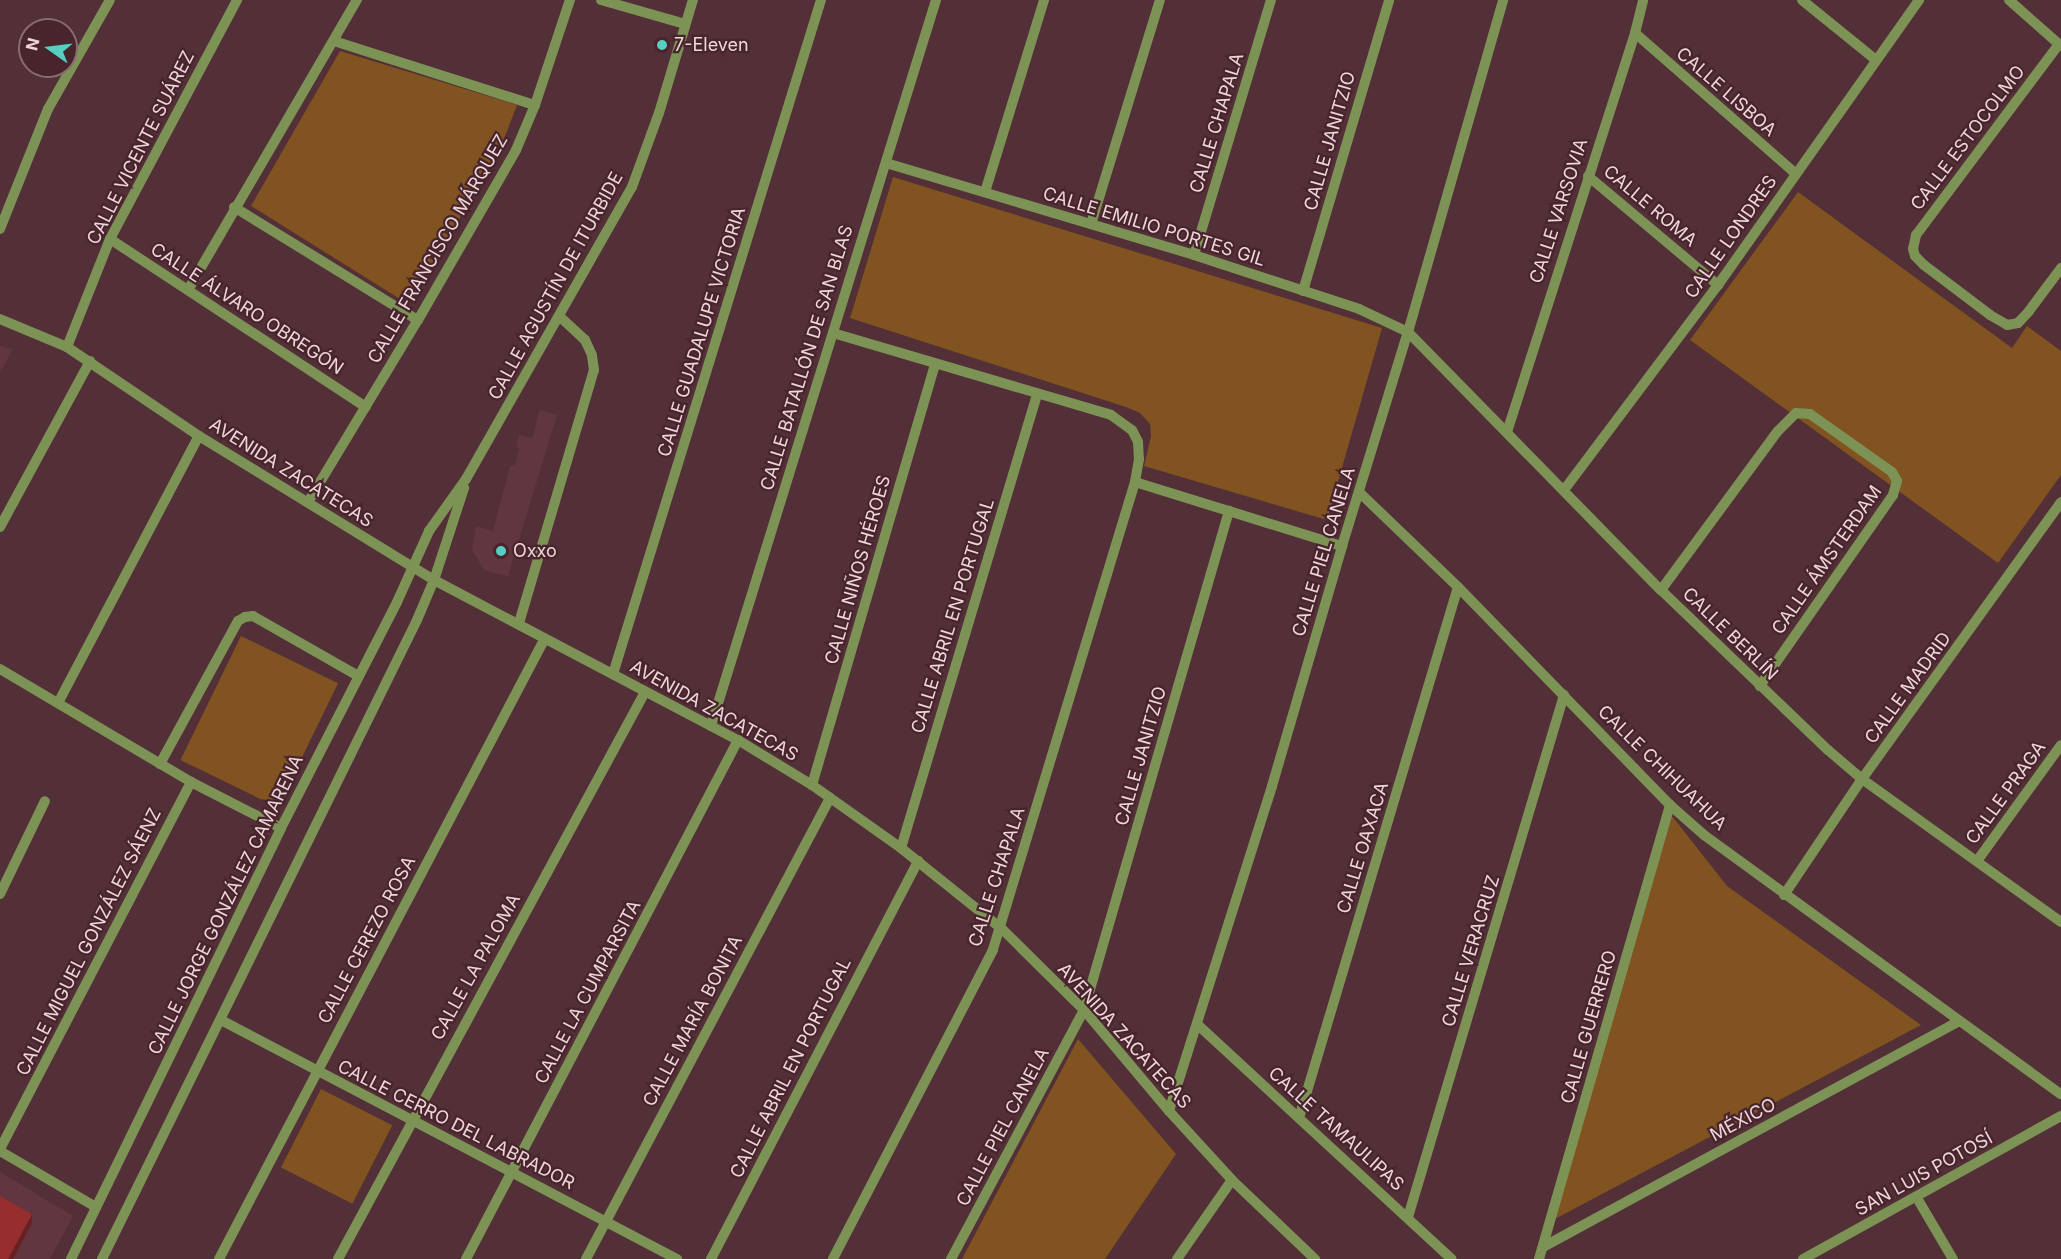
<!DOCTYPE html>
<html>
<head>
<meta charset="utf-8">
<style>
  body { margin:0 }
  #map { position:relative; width:2061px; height:1259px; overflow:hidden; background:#532f37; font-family:Inter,sans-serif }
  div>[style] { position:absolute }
  .built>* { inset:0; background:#613640 }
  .green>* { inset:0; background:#815321; transform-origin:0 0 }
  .minor>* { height:10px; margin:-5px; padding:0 5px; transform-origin:5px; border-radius:5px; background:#7d9355 }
  .shaded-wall>* { inset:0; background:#682020 }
  .building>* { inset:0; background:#952e2d }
  .dots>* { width:16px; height:16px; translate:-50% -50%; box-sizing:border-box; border:3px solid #48242d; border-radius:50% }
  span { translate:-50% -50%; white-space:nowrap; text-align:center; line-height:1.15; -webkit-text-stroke:4.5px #48242d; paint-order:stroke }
  .poi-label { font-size:18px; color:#eed6da }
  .left { translate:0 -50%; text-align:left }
  .street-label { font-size:18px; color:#eed6da }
  .north { position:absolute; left:18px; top:18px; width:60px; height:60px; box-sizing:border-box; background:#48242d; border:2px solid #8a6b72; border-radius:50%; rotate:284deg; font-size:16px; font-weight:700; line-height:24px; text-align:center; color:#eed6da }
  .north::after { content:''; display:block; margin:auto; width:21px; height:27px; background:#58cec0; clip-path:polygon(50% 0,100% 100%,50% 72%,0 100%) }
</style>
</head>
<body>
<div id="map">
  <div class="built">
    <i style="clip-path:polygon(0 346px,13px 349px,0 373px)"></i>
    <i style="clip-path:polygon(539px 410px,557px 415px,508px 576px,485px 571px,472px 550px,476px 526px,493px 531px,510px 466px,515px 466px,519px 448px,516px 447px,519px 435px,533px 438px)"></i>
    <i style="clip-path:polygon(0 1172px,73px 1216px,50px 1259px,0 1259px)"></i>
  </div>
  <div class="green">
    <i style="clip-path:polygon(340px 51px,517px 105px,499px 152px,408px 304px,251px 206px)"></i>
    <i style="clip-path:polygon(893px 177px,1382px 328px,1327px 520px,1144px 466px,1151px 436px,1150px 424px,1140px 413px,1126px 407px,850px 318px)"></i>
    <i style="clip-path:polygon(1798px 192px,2012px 348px,2027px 326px,2061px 351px,2061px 475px,1998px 563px,1690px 340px)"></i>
    <i style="left:241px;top:636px;width:108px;height:138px;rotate:26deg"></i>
    <i style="clip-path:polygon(1672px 816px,1727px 886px,1921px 1025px,1553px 1220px)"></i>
    <i style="clip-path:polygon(1078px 1039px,1176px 1154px,1105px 1259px,962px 1259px)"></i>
    <i style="left:321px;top:1089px;width:80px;height:88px;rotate:27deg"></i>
  </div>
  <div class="minor">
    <i style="left:601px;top:0;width:87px;rotate:15.9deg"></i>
    <i style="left:1802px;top:0;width:95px;rotate:39deg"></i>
    <i style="left:2009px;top:0;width:69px;rotate:41.5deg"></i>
    <i style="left:1635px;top:33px;width:214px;rotate:41.2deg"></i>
    <i style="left:334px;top:41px;width:211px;rotate:17.7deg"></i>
    <i style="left:2059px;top:44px;width:239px;rotate:126.8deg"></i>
    <i style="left:1916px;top:235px;width:14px;rotate:102deg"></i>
    <i style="left:1913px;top:249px;width:7px;rotate:74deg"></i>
    <i style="left:1915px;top:256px;width:13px;rotate:45deg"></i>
    <i style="left:1924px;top:265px;width:83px;rotate:37.1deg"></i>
    <i style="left:1990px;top:315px;width:20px;rotate:30deg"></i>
    <i style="left:2007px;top:325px;width:11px;rotate:-10deg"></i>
    <i style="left:2018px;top:323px;width:16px;rotate:-47deg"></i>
    <i style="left:2029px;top:311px;width:54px;rotate:-53.3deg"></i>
    <i style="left:886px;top:163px;width:321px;rotate:16.6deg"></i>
    <i style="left:1194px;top:255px;width:174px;rotate:18.1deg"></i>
    <i style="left:1359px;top:309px;width:54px;rotate:25.1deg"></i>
    <i style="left:1408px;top:332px;width:361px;rotate:45.6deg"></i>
    <i style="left:1661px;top:590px;width:231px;rotate:43.8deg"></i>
    <i style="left:1828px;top:750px;width:45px;rotate:40.5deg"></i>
    <i style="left:1862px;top:779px;width:245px;rotate:35.7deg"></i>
    <i style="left:1588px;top:176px;width:170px;rotate:40deg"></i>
    <i style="left:985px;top:192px;width:201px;rotate:-72.9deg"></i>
    <i style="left:234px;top:207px;width:216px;rotate:31.6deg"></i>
    <i style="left:1091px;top:224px;width:234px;rotate:-72.9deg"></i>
    <i style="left:0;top:229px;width:129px;rotate:-68.2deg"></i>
    <i style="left:48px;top:109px;width:125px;rotate:-60.4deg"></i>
    <i style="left:110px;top:239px;width:306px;rotate:33.3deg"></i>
    <i style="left:1194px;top:255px;width:266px;rotate:-73.2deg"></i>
    <i style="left:188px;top:290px;width:336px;rotate:-59.8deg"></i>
    <i style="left:1303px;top:291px;width:303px;rotate:-73.5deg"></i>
    <i style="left:0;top:319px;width:73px;rotate:22.7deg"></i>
    <i style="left:67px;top:347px;width:159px;rotate:34deg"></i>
    <i style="left:199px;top:436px;width:276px;rotate:31.5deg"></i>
    <i style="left:434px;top:580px;width:344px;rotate:27.8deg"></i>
    <i style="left:738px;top:740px;width:87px;rotate:31.3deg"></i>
    <i style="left:812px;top:785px;width:109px;rotate:35.3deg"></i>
    <i style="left:901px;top:848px;width:128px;rotate:38.7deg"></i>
    <i style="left:1001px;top:928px;width:117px;rotate:44.7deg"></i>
    <i style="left:1084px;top:1010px;width:132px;rotate:49.9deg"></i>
    <i style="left:1169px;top:1111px;width:93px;rotate:47.6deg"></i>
    <i style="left:1232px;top:1180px;width:115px;rotate:43.6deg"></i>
    <i style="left:833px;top:333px;width:290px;rotate:16.4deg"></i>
    <i style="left:1111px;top:415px;width:26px;rotate:36deg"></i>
    <i style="left:1132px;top:430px;width:13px;rotate:63deg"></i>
    <i style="left:1138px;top:442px;width:17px;rotate:87deg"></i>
    <i style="left:1139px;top:459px;width:23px;rotate:100deg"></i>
    <i style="left:1135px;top:482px;width:489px;rotate:106.9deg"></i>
    <i style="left:993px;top:950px;width:348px;rotate:117.4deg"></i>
    <i style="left:67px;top:347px;width:116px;rotate:-68.3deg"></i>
    <i style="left:110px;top:239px;width:271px;rotate:-62deg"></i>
    <i style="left:1507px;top:432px;width:419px;rotate:-72.2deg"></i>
    <i style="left:1635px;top:33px;width:34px;rotate:-76deg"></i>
    <i style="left:1135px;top:482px;width:217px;rotate:17.2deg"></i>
    <i style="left:1564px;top:490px;width:256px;rotate:-53.1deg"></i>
    <i style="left:1718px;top:285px;width:349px;rotate:-54.8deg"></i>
    <i style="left:1359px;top:492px;width:137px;rotate:43.8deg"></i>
    <i style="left:1458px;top:587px;width:304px;rotate:45.8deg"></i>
    <i style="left:1670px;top:805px;width:45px;rotate:41.4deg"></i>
    <i style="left:1704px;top:835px;width:441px;rotate:36deg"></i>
    <i style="left:308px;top:502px;width:213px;rotate:-58.9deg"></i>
    <i style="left:418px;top:320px;width:196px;rotate:-60deg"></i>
    <i style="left:516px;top:150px;width:49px;rotate:-67.1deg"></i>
    <i style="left:535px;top:105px;width:111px;rotate:-71.6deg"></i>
    <i style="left:0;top:527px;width:189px;rotate:-61.5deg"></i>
    <i style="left:1661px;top:590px;width:197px;rotate:-53.7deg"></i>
    <i style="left:1778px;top:431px;width:25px;rotate:-45deg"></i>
    <i style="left:1796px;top:413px;width:14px;rotate:4deg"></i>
    <i style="left:1810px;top:414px;width:100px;rotate:35.3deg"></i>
    <i style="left:1892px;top:472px;width:10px;rotate:61deg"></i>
    <i style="left:1897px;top:481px;width:15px;rotate:106deg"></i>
    <i style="left:1893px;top:495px;width:233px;rotate:124.9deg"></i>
    <i style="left:519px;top:623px;width:264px;rotate:-73.5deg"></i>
    <i style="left:594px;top:370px;width:15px;rotate:-98deg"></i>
    <i style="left:592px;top:355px;width:17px;rotate:-115deg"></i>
    <i style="left:585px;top:340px;width:34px;rotate:-137deg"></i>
    <i style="left:0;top:669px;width:222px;rotate:30.6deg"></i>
    <i style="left:191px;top:782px;width:101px;rotate:27.1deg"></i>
    <i style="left:613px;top:674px;width:705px;rotate:-72.85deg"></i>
    <i style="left:58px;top:703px;width:302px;rotate:-62.2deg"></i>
    <i style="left:711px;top:726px;width:760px;rotate:-72.78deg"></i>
    <i style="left:160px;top:764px;width:163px;rotate:-61.4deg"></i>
    <i style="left:238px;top:621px;width:8px;rotate:-30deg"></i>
    <i style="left:245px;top:617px;width:8px;rotate:-7deg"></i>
    <i style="left:253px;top:616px;width:121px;rotate:29.7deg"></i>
    <i style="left:812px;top:785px;width:438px;rotate:-73.7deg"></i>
    <i style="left:901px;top:848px;width:473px;rotate:-73.3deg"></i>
    <i style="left:1977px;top:861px;width:143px;rotate:-54.1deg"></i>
    <i style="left:0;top:894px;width:103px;rotate:-64.2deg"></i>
    <i style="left:1784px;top:895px;width:140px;rotate:-56.1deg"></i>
    <i style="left:1862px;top:779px;width:341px;rotate:-54.3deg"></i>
    <i style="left:221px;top:1020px;width:515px;rotate:27.66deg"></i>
    <i style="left:1198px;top:1025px;width:345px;rotate:42.7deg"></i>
    <i style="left:1169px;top:1111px;width:341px;rotate:-72.4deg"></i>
    <i style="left:1272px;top:786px;width:250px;rotate:-73.7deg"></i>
    <i style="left:1342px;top:546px;width:224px;rotate:-72.9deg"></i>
    <i style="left:1408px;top:332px;width:345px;rotate:-74deg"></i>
    <i style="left:1299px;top:1118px;width:554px;rotate:-73.33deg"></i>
    <i style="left:0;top:1149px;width:414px;rotate:-62.5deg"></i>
    <i style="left:0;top:1151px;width:111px;rotate:30.3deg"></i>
    <i style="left:1917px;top:1198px;width:71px;rotate:59.5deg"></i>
    <i style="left:1408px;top:1217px;width:545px;rotate:-73.36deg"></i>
    <i style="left:1543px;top:1247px;width:473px;rotate:-28.5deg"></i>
    <i style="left:71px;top:1259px;width:479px;rotate:-64deg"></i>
    <i style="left:281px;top:828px;width:254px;rotate:-62.8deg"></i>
    <i style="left:397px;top:602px;width:78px;rotate:-65.7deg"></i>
    <i style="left:429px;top:531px;width:64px;rotate:-54.6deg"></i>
    <i style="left:466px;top:479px;width:336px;rotate:-60.4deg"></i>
    <i style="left:632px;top:187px;width:79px;rotate:-70deg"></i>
    <i style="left:659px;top:113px;width:118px;rotate:-73.3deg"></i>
    <i style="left:102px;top:1259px;width:712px;rotate:-63.76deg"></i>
    <i style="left:417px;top:620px;width:43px;rotate:-67deg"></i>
    <i style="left:434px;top:580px;width:97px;rotate:-71.9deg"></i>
    <i style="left:219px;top:1259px;width:701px;rotate:-62.3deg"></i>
    <i style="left:338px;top:1259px;width:645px;rotate:-61.57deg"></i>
    <i style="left:466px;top:1259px;width:586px;rotate:-62.34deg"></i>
    <i style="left:586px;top:1259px;width:522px;rotate:-62.11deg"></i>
    <i style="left:711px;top:1259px;width:449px;rotate:-62.5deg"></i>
    <i style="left:951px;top:1259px;width:282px;rotate:-61.9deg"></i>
    <i style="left:1084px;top:1010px;width:520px;rotate:-73.8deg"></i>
    <i style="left:1177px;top:1259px;width:96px;rotate:-55.2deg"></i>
    <i style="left:1539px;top:1259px;width:473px;rotate:-73.9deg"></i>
    <i style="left:1803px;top:1259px;width:295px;rotate:-29deg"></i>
  </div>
  <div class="shaded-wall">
    <i style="clip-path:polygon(32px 1214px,32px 1223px,13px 1259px,8px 1259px)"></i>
  </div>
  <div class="building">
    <i style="clip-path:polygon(0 1196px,32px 1214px,8px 1259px,0 1259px)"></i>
  </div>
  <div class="dots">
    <i style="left:662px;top:45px;background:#58cec0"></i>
    <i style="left:501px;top:551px;background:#58cec0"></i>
  </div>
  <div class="poi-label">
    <span class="left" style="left:674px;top:45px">7-Eleven</span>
    <span class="left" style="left:513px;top:551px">Oxxo</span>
  </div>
  <div class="street-label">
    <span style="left:1726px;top:92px;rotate:41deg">CALLE LISBOA</span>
    <span style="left:1217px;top:123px;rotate:-73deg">CALLE CHAPALA</span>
    <span style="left:1968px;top:138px;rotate:-53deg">CALLE ESTOCOLMO</span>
    <span style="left:1330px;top:141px;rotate:-74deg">CALLE JANITZIO</span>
    <span style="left:141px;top:148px;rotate:-63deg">CALLE VICENTE SUÁREZ</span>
    <span style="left:1650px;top:206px;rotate:40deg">CALLE ROMA</span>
    <span style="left:1559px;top:211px;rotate:-72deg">CALLE VARSOVIA</span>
    <span style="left:1154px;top:227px;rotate:17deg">CALLE EMILIO PORTES GIL</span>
    <span style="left:1731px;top:237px;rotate:-55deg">CALLE LONDRES</span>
    <span style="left:438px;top:249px;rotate:-60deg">CALLE FRANCISCO MÁRQUEZ</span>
    <span style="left:556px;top:286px;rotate:-61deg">CALLE AGUSTÍN DE ITURBIDE</span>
    <span style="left:247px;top:309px;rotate:33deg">CALLE ÁLVARO OBREGÓN</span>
    <span style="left:702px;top:332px;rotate:-73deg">CALLE GUADALUPE VICTORIA</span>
    <span style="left:807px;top:358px;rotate:-73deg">CALLE BATALLÓN DE SAN BLAS</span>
    <span style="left:291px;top:473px;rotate:32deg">AVENIDA ZACATECAS</span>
    <span style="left:1324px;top:552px;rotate:-73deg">CALLE PIEL CANELA</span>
    <span style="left:1827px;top:560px;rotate:-55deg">CALLE ÁMSTERDAM</span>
    <span style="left:858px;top:570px;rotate:-74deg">CALLE NIÑOS HÉROES</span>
    <span style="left:953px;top:616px;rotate:-73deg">CALLE ABRIL EN PORTUGAL</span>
    <span style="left:1730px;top:634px;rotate:44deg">CALLE BERLÍN</span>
    <span style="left:1908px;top:688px;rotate:-54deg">CALLE MADRID</span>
    <span style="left:714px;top:711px;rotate:29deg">AVENIDA ZACATECAS</span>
    <span style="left:1141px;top:756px;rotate:-74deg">CALLE JANITZIO</span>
    <span style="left:1662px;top:768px;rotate:44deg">CALLE CHIHUAHUA</span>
    <span style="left:2006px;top:793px;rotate:-54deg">CALLE PRAGA</span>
    <span style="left:1363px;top:848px;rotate:-73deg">CALLE OAXACA</span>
    <span style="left:997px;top:877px;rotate:-72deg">CALLE CHAPALA</span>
    <span style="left:226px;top:905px;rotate:-64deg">CALLE JORGE GONZÁLEZ CAMARENA</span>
    <span style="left:367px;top:940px;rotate:-62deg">CALLE CEREZO ROSA</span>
    <span style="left:89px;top:942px;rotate:-63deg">CALLE MIGUEL GONZÁLEZ SÁENZ</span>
    <span style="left:1471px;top:951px;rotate:-73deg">CALLE VERACRUZ</span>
    <span style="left:476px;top:967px;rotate:-61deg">CALLE LA PALOMA</span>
    <span style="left:588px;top:992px;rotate:-62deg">CALLE LA CUMPARSITA</span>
    <span style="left:693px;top:1021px;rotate:-62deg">CALLE MARÍA BONITA</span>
    <span style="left:1589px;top:1027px;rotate:-74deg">CALLE GUERRERO</span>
    <span style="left:1124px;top:1036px;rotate:48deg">AVENIDA ZACATECAS</span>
    <span style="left:791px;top:1068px;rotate:-63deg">CALLE ABRIL EN PORTUGAL</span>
    <span style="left:1743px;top:1120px;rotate:-28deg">MÉXICO</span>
    <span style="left:456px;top:1125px;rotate:27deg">CALLE CERRO DEL LABRADOR</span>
    <span style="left:1003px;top:1127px;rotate:-62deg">CALLE PIEL CANELA</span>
    <span style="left:1336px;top:1129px;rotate:42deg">CALLE TAMAULIPAS</span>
    <span style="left:1924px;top:1174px;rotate:-29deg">SAN LUIS POTOSÍ</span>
  </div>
  <div class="north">N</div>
</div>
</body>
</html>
